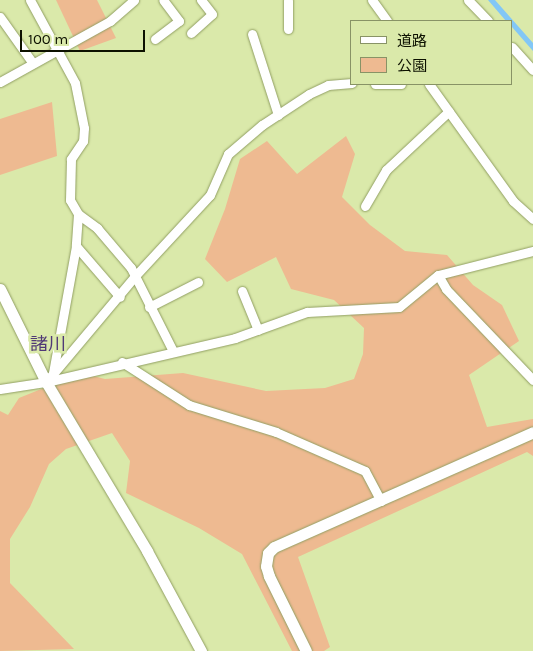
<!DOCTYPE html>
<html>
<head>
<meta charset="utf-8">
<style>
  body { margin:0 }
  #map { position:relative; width:533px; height:651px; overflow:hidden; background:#dae9aa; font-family:Karla,"Noto Sans JP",sans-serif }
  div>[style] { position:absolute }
  .green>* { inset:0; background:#eeba91 }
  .water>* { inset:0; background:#82c7f6 }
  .roads { filter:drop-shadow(0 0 1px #919f63) drop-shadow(0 0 1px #919f63) }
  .minor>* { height:9px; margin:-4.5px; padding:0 4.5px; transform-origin:4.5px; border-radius:4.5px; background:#fff }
  .tertiary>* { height:11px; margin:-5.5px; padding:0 5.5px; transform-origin:5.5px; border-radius:5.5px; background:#fff }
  span { translate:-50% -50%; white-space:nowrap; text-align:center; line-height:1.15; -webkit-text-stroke:5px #dae9aa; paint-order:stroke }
  .quarter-label { font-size:18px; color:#503976 }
  .legend { position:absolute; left:350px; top:20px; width:162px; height:65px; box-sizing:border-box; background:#dae9aa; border:1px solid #889366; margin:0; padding:6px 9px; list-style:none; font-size:15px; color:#0d1100 }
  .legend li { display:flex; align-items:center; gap:10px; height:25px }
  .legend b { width:25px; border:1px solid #889366 }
  .scale { position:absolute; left:20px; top:30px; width:125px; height:22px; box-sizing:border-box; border:2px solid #0d1100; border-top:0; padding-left:6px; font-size:15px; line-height:18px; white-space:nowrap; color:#0d1100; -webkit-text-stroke:4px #dae9aa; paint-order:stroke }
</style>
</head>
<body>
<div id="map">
  <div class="green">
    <i style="clip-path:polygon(56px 0,97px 0,116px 38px,80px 51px)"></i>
    <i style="clip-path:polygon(52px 102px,57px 156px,0 175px,0 119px)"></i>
    <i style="clip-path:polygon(346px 136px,355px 154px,342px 197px,370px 225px,405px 251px,447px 255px,473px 285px,502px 305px,519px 341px,469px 375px,487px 427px,533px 419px,533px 456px,527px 452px,298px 557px,330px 647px,324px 651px,292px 651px,242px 554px,199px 528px,126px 493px,130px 461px,112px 433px,66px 449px,49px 464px,30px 507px,10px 539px,10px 583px,74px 649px,0 651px,0 411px,8px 415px,19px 398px,81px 373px,105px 379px,183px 373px,266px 391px,325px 388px,354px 379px,363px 354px,364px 328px,334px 300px,291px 289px,276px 257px,227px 282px,205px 259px,225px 209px,240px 159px,267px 141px,297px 174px)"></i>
  </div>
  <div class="water">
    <i style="clip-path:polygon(488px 0,495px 0,533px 43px,533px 51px,512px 27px,512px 21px,506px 21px)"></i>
  </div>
  <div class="roads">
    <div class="minor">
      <i style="left:30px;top:0;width:94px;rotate:61.5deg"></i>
      <i style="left:75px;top:83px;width:46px;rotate:78.7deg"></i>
      <i style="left:84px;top:128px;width:13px;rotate:94deg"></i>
      <i style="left:83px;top:141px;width:22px;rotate:124deg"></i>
      <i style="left:71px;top:159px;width:41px;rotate:91.4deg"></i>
      <i style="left:70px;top:200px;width:16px;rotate:60deg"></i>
      <i style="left:78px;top:214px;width:32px;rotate:94deg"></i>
      <i style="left:76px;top:246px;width:128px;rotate:100.3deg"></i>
      <i style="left:372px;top:0;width:26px;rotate:54deg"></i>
      <i style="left:468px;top:0;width:29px;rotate:46deg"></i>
      <i style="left:0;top:17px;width:55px;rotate:54.6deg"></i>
      <i style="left:288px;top:29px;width:29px;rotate:-90deg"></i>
      <i style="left:191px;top:33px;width:28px;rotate:-42deg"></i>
      <i style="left:212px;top:14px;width:18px;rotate:-128deg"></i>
      <i style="left:252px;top:34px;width:85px;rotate:72.2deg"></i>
      <i style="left:155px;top:39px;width:30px;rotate:-37deg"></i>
      <i style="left:179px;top:21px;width:26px;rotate:-127deg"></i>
      <i style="left:512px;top:47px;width:31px;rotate:48deg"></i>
      <i style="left:0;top:82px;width:126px;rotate:-29deg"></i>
      <i style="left:110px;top:21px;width:32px;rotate:-41deg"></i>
      <i style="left:375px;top:84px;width:26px"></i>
      <i style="left:429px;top:84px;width:144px;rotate:54.3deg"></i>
      <i style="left:513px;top:201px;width:27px;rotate:42deg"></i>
      <i style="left:365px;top:206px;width:42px;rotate:-59.7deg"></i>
      <i style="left:386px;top:170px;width:86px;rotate:-43.1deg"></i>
      <i style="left:78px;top:214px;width:24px;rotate:36deg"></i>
      <i style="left:97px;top:228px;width:52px;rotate:49.6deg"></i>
      <i style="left:131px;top:268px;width:93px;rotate:63.2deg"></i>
      <i style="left:76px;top:246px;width:67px;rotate:49.2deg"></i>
      <i style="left:438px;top:275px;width:16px;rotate:60deg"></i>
      <i style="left:446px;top:289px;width:126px;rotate:46.3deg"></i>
      <i style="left:242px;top:291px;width:42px;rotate:67.7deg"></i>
      <i style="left:149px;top:307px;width:55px;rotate:-27deg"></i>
      <i style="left:122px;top:362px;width:80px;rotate:32.7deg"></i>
      <i style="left:189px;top:405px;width:91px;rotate:17.2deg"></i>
      <i style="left:276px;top:432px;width:97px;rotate:23.7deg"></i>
      <i style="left:365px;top:471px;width:34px;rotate:62deg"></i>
      <i style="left:46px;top:382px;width:138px;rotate:-50deg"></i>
      <i style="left:135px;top:276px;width:110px;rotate:-47.2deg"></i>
      <i style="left:210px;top:195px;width:45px;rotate:-66.3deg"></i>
      <i style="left:228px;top:154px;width:45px;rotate:-40.5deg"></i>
      <i style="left:262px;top:125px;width:56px;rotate:-33.4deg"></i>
      <i style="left:309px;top:94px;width:21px;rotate:-25deg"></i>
      <i style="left:328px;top:85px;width:24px;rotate:-5deg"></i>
      <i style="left:0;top:389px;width:47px;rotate:-8.7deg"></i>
      <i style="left:46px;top:382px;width:194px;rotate:-13.1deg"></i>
      <i style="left:235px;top:338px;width:77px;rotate:-19.9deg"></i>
      <i style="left:307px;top:312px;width:92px;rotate:-3.1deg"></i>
      <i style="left:399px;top:307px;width:50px;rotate:-39.4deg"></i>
      <i style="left:438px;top:275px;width:98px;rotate:-14.2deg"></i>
    </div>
    <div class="tertiary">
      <i style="left:0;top:289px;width:104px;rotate:63.7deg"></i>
      <i style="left:46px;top:382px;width:197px;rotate:59.1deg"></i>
      <i style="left:147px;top:551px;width:114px;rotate:61.6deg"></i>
      <i style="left:306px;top:651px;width:84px;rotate:-116.3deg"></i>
      <i style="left:269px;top:576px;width:10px;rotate:-107deg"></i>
      <i style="left:266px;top:566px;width:13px;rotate:-81deg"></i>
      <i style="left:268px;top:553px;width:8px;rotate:-45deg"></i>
      <i style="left:274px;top:547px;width:283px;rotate:-23.9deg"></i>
    </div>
  </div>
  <div class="quarter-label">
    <span style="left:48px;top:344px">諸川</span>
  </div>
  <ul class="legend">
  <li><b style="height:6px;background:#fff"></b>道路</li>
  <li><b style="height:14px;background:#eeba91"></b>公園</li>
  </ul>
  <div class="scale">100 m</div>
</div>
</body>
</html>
